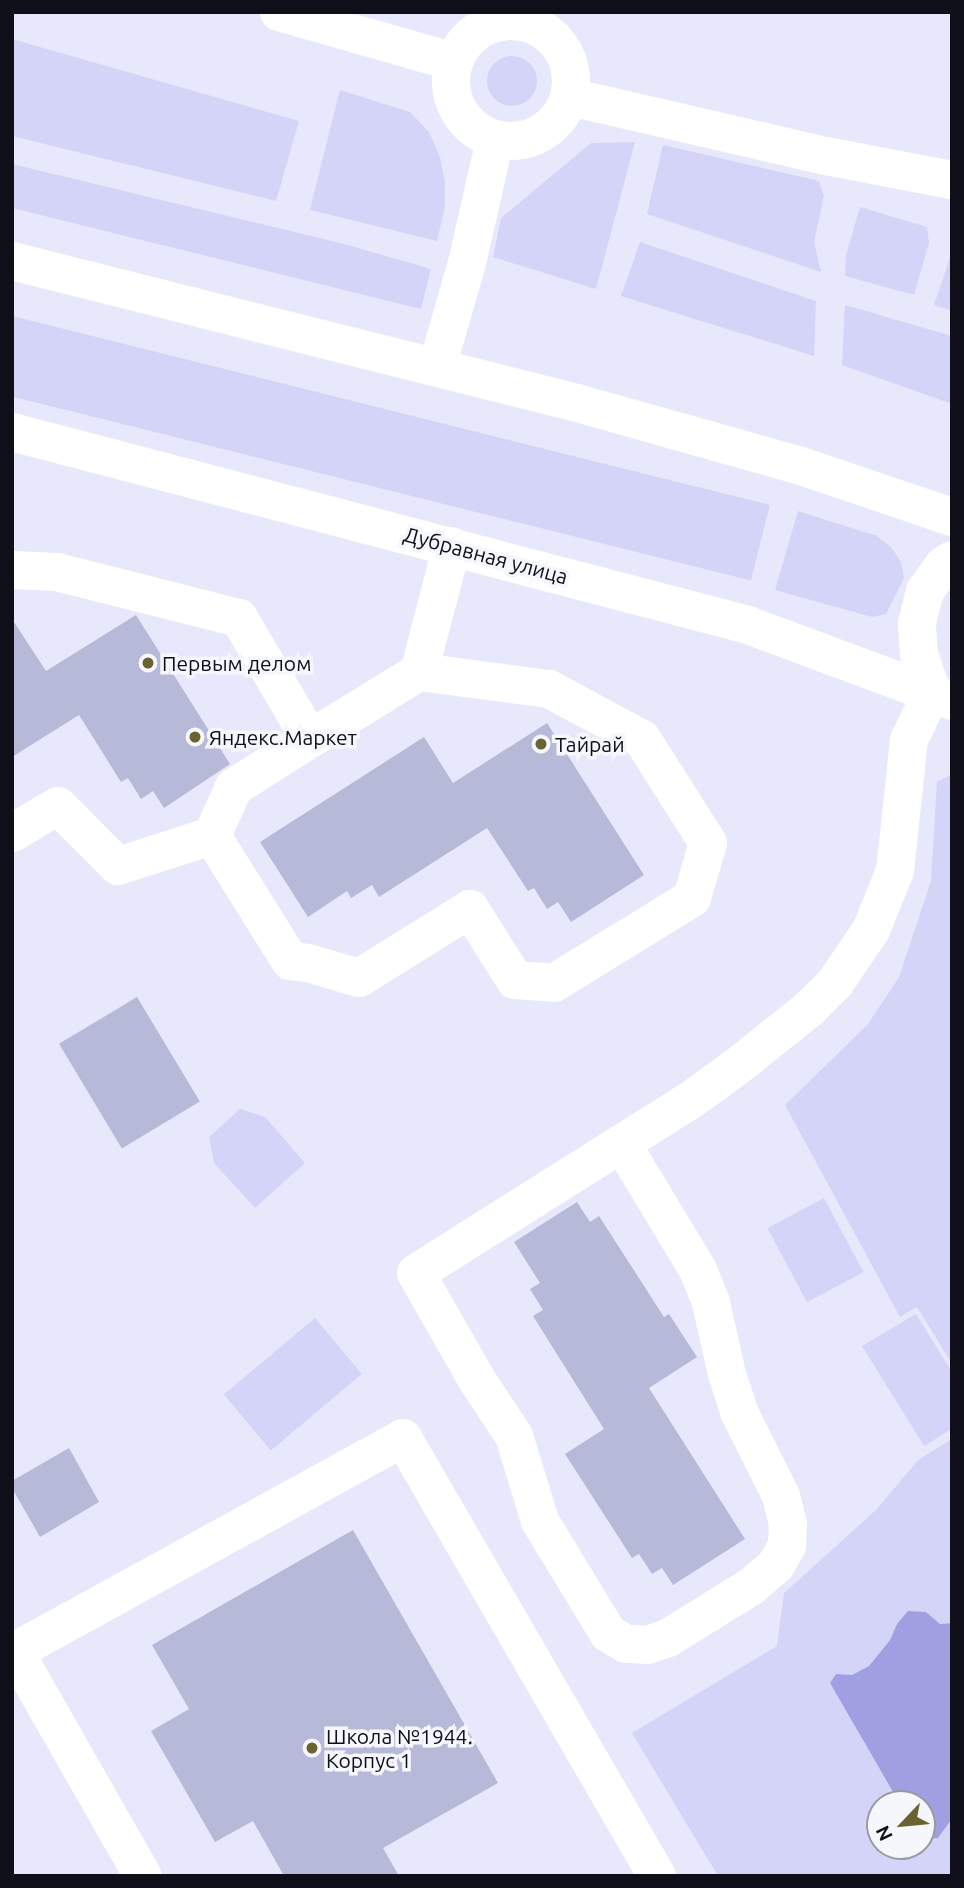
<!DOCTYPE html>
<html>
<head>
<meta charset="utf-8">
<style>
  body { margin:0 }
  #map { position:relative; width:964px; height:1888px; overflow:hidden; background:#e7e8fc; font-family:Ubuntu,sans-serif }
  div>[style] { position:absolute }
  .green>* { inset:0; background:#d3d4f8; transform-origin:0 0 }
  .round { border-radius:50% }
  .forest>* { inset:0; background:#9f9fe1 }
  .building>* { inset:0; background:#b7b9d8; transform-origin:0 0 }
  .minor>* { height:38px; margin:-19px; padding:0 19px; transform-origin:19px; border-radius:19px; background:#fff }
  .minor>.ring { margin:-19px; padding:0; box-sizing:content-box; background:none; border:38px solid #fff; border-radius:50% }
  .major>* { height:38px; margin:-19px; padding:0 19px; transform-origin:19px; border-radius:19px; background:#fff }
  .dots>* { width:19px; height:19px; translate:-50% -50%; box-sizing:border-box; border:4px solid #f6f7fd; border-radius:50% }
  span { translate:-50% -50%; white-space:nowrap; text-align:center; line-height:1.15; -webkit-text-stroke:7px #f6f7fd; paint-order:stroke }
  .street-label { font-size:21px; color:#0f0f19 }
  .poi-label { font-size:21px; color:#0f0f19 }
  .left { translate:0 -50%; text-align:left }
  .frame { position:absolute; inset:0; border:14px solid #0f0f19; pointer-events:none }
  .north { position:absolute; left:866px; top:1790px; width:70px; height:70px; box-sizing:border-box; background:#f6f7fd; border:2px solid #9a9aa2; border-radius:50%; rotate:244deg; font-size:19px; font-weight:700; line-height:28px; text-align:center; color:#0f0f19 }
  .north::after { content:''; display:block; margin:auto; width:24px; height:32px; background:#68632f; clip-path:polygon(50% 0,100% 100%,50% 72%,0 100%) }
</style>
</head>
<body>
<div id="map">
  <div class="green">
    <i style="clip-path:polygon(12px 39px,299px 121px,276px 201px,12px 136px)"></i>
    <i class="round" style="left:487px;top:56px;width:50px;height:50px"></i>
    <i style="clip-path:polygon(340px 90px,410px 112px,429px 132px,440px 157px,445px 183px,445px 206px,437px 241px,310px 210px)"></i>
    <i style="clip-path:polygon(635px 142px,596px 289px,493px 257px,501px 218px,591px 143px)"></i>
    <i style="clip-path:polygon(663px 145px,819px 181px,824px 196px,814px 242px,821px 272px,647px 214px)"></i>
    <i style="clip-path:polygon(12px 164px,344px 244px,431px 269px,421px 309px,12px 208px)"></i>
    <i style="clip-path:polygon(860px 207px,927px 227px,929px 243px,914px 295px,845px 276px,846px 255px)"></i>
    <i style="clip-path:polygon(640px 242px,816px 301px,814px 356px,621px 296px)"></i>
    <i style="clip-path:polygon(952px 252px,952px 311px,934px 305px)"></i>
    <i style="clip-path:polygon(845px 305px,952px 336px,952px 404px,842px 365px)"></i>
    <i style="left:12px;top:316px;width:781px;height:78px;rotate:14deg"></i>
    <i style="clip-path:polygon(798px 511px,877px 536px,891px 547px,901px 562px,904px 578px,886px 614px,872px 617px,775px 590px)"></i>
    <i style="clip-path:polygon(952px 774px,952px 1364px,917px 1307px,900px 1317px,785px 1105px,868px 1024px,899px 977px,931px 881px,937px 782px)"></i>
    <i style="clip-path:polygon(240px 1109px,265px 1117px,305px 1163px,255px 1208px,214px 1163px,209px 1137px)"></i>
    <i style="left:824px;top:1198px;width:84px;height:64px;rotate:62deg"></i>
    <i style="clip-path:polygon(916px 1314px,952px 1372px,952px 1429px,924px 1446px,862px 1346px)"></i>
    <i style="left:315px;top:1318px;width:73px;height:119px;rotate:50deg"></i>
    <i style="clip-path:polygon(952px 1439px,952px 1623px,940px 1624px,926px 1612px,897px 1624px,890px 1640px,869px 1666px,852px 1675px,836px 1674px,830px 1683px,900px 1804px,880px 1804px,880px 1846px,922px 1846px,922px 1840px,938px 1838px,952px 1819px,952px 1876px,718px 1876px,632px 1733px,777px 1646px,784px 1593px,877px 1509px,918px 1460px)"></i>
  </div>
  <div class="forest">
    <i style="clip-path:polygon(908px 1611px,926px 1612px,940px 1624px,952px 1623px,952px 1819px,938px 1838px,922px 1840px,922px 1804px,900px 1804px,830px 1683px,836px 1674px,852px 1675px,869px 1666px,890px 1640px,897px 1624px)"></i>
  </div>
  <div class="building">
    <i style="clip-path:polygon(136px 615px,230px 764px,164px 808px,153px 791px,141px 799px,128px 778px,121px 782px,79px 715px,12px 757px,12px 619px,46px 671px)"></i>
    <i style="clip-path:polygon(547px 723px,644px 875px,571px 922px,558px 902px,547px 909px,534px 888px,528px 891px,487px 828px,379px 897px,372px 885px,351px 898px,347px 891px,308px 917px,260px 842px,424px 737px,453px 783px)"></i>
    <i style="left:137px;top:997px;width:122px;height:91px;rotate:59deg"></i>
    <i style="clip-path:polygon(577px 1202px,590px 1222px,599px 1216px,664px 1317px,669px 1314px,697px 1357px,649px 1388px,745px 1539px,673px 1585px,662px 1568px,652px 1574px,639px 1554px,632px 1558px,565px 1454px,604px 1429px,533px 1316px,543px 1310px,530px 1289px,540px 1283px,514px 1242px)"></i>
    <i style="clip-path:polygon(69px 1448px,99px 1502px,40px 1537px,12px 1488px,12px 1481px)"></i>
    <i style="clip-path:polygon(353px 1530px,498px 1783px,383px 1848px,399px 1876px,284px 1876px,253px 1821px,215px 1842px,151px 1731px,189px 1709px,152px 1645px)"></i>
  </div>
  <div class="minor">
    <i style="left:279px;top:12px;width:182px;rotate:15.9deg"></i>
    <i class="ring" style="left:451px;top:21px;width:82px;height:82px"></i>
    <i style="left:570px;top:97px;width:263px;rotate:13deg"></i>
    <i style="left:826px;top:156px;width:128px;rotate:10.8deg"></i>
    <i style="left:437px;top:367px;width:108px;rotate:-73.9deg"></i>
    <i style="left:467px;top:263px;width:126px;rotate:-77.2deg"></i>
    <i style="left:12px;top:570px;width:45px;rotate:2.5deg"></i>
    <i style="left:57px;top:572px;width:188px;rotate:14.2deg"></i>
    <i style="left:239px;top:618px;width:140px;rotate:59.6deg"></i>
    <i style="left:310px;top:739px;width:128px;rotate:-31.6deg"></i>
    <i style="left:419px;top:672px;width:130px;rotate:-75.3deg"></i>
    <i style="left:310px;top:739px;width:90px;rotate:147.7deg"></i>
    <i style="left:234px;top:787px;width:54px;rotate:114.2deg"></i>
    <i style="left:212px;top:836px;width:147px;rotate:58deg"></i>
    <i style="left:290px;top:961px;width:18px;rotate:6deg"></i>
    <i style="left:308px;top:963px;width:53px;rotate:16.4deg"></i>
    <i style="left:359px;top:978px;width:131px;rotate:-31.9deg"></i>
    <i style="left:470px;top:909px;width:84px;rotate:57.6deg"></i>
    <i style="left:515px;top:980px;width:39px;rotate:4deg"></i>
    <i style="left:554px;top:983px;width:162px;rotate:-31.6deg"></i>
    <i style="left:692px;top:898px;width:57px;rotate:-73.8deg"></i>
    <i style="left:708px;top:843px;width:123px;rotate:-122.4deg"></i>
    <i style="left:642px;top:739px;width:106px;rotate:-151.7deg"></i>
    <i style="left:549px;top:689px;width:131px;rotate:-172.5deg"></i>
    <i style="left:12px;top:833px;width:53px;rotate:-30.4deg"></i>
    <i style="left:58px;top:806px;width:85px;rotate:45deg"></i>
    <i style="left:118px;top:866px;width:99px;rotate:-17.7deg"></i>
    <i style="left:622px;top:1144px;width:147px;rotate:58.9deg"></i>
    <i style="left:698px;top:1270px;width:35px;rotate:68deg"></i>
    <i style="left:711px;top:1303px;width:73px;rotate:77.3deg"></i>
    <i style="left:727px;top:1374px;width:40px;rotate:72deg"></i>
    <i style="left:739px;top:1412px;width:94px;rotate:63.4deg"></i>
    <i style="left:781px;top:1496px;width:29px;rotate:76deg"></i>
    <i style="left:788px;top:1524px;width:22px;rotate:93deg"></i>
    <i style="left:787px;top:1546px;width:22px;rotate:120deg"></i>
    <i style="left:776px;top:1565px;width:32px;rotate:139deg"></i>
    <i style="left:752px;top:1586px;width:99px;rotate:148.2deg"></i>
    <i style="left:668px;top:1638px;width:21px;rotate:161deg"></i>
    <i style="left:648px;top:1645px;width:22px;rotate:-177deg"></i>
    <i style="left:626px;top:1644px;width:21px;rotate:-149deg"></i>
    <i style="left:608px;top:1633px;width:131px;rotate:-121.3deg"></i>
    <i style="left:540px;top:1521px;width:89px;rotate:-107deg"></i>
    <i style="left:514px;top:1436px;width:67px;rotate:-123.5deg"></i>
    <i style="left:477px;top:1380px;width:123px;rotate:-119.7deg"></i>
    <i style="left:416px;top:1273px;width:321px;rotate:-32.2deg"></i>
    <i style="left:688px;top:1102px;width:58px;rotate:-35.9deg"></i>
    <i style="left:735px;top:1068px;width:95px;rotate:-38.6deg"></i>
    <i style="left:809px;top:1009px;width:37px;rotate:-45deg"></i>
    <i style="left:835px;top:983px;width:64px;rotate:-55.8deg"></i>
    <i style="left:871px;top:930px;width:64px;rotate:-67.9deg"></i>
    <i style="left:895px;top:871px;width:132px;rotate:-83.9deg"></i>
    <i style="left:909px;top:740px;width:53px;rotate:-64.4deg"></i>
    <i style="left:15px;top:1652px;width:258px;rotate:60.3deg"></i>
    <i style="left:12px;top:1653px;width:446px;rotate:-28.8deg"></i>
    <i style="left:403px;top:1438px;width:506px;rotate:59.89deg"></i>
  </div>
  <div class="major">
    <i style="left:12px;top:261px;width:583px;rotate:14.11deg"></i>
    <i style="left:577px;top:403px;width:230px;rotate:15.7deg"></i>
    <i style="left:798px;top:465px;width:163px;rotate:18.7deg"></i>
    <i style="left:12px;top:432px;width:761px;rotate:14.69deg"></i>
    <i style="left:748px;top:625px;width:218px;rotate:20.4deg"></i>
    <i style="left:932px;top:692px;width:39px;rotate:-109deg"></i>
    <i style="left:919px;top:655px;width:32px;rotate:-94deg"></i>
    <i style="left:917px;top:623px;width:33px;rotate:-76deg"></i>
    <i style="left:925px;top:591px;width:32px;rotate:-54deg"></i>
    <i style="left:944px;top:565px;width:9px;rotate:-32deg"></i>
  </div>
  <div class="dots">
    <i style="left:148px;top:663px;background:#68632f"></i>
    <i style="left:195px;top:737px;background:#68632f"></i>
    <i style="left:541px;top:744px;background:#68632f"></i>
    <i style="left:312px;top:1748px;background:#68632f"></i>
  </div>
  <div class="street-label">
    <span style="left:486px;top:555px;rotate:15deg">Дубравная улица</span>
  </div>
  <div class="poi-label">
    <span class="left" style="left:162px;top:663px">Первым делом</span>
    <span class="left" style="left:209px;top:737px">Яндекс.Маркет</span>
    <span class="left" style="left:555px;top:744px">Тайрай</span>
    <span class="left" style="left:326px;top:1748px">Школа №1944.<br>Корпус 1</span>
  </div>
  <div class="frame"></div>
  <div class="north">N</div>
</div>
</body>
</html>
